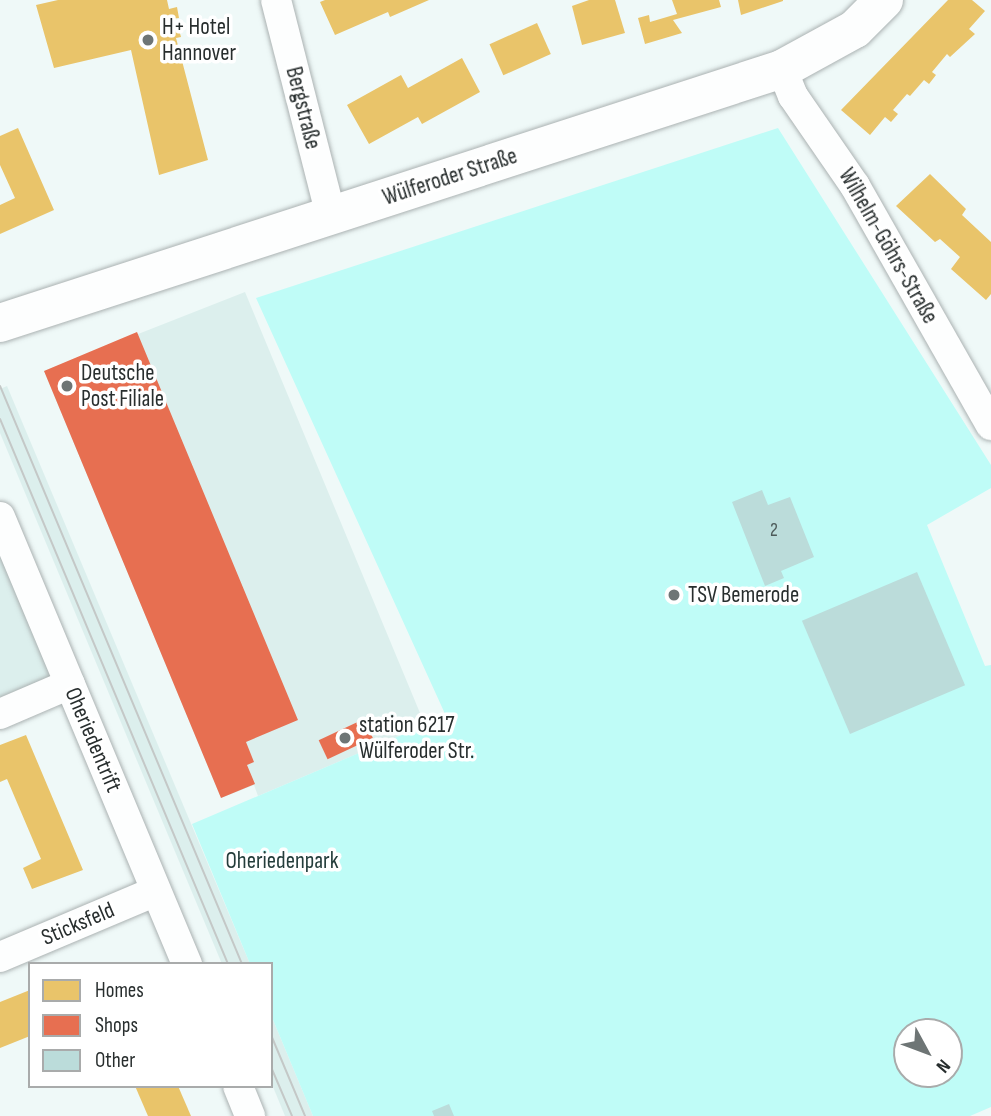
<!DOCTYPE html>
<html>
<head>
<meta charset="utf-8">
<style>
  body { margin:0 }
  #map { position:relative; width:991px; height:1116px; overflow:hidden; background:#eff9f8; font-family:"Sofia Sans Condensed",sans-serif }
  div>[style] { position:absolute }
  .built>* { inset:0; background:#dcefed }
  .green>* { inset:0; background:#bffcf7 }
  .homes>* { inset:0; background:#e9c46a; transform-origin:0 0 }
  .shops>* { inset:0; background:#e76f51; transform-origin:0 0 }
  .building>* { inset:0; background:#bbdcda; transform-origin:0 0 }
  .roads { filter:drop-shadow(0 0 2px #abb2b2) drop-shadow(0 0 2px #abb2b2) }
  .minor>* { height:30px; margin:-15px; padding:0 15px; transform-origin:15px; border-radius:15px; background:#fdfefe }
  .major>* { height:38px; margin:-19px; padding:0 19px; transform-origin:19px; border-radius:19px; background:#fdfefe }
  .tram>* { height:2px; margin:-1px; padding:0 1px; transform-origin:1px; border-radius:1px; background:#c4c8c7 }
  .dots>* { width:19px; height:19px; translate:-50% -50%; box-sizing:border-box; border:4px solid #fff; border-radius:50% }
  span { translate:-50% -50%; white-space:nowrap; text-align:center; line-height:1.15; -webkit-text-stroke:7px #fff; paint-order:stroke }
  .number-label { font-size:19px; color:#4d5a59 }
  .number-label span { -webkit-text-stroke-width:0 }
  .poi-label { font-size:23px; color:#282e2e }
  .left { translate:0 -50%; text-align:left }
  .street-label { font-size:23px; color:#282e2e }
  .park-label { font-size:23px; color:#243d3b }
  .legend { position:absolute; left:28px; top:962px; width:245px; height:126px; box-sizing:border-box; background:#fff; border:2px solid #a9abab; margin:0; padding:9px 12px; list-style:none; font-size:21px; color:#282e2e }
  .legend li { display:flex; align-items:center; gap:14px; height:35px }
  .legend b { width:35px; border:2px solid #a9abab }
  .north { position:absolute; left:893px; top:1018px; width:70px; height:70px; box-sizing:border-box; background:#fff; border:2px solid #a9abab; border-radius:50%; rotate:131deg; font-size:19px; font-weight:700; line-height:28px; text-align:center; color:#282e2e }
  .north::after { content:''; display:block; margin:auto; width:24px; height:32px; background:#6e7575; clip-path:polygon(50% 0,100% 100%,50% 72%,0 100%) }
</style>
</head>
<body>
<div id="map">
  <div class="built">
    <i style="clip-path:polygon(245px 292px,425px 725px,258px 796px,254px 785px,221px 798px,44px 371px)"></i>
    <i style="clip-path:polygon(7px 386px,250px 964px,222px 964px,0 433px,0 389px)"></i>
    <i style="clip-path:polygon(0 550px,54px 680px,0 703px)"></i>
    <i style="clip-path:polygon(271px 1015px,313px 1116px,285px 1116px,271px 1082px)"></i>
  </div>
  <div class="green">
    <i style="clip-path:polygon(evenodd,778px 128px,991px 465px,991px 488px,927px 525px,985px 666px,991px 665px,991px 1107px,970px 1116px,313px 1116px,271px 1015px,271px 964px,250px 964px,192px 824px,446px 716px,256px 298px,778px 128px,907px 1032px,949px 1032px,949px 1074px,907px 1074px,907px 1032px)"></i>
  </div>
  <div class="homes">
    <i style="clip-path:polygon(58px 0,167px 0,169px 9px,177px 7px,179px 18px,171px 19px,173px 28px,178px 26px,181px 37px,176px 38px,208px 160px,159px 175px,131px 50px,54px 68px,36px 5px)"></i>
    <i style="clip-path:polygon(325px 0,429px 0,390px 17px,388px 12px,335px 35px,320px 2px)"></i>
    <i style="clip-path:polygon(589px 0,615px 0,625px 33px,582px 45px,572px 6px)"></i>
    <i style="clip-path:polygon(672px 0,719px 0,721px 7px,673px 20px,682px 33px,645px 44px,638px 18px,649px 15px,650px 22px,677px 14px)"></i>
    <i style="clip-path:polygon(738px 0,783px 0,783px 1px,741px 15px)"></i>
    <i style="clip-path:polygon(948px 0,972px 0,985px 11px,969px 29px,975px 34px,950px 57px,947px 54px,932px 72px,936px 75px,929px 84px,924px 80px,910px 96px,907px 94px,893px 110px,898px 114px,891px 122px,885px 117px,870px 135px,841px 110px)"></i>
    <i style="left:537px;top:23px;width:34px;height:52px;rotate:66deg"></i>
    <i style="clip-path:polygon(462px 58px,480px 92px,422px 124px,418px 117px,369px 144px,347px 105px,401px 75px,408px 88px)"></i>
    <i style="clip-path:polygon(18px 128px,54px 210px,0 234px,0 205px,15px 198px,0 165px,0 136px)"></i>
    <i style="clip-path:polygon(930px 174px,966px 209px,962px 215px,991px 242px,991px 294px,986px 300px,951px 269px,960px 257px,940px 239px,935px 242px,896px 206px)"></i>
    <i style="clip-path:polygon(26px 735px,83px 870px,32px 889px,23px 868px,41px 859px,7px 779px,0 782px,0 745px)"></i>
    <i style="clip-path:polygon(30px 990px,30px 1036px,0 1048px,0 1002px)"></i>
    <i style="clip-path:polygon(135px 1086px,178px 1086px,191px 1116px,148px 1116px)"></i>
  </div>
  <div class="shops">
    <i style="clip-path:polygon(137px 332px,298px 720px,246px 742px,254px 762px,247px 765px,255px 784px,221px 798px,44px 371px)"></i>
    <i style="left:364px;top:719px;width:21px;height:50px;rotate:65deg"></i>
  </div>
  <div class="building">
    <i style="clip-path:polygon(762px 490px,768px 505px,790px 497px,814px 557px,781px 571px,784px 578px,765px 586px,732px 502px)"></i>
    <i style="left:917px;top:572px;width:123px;height:125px;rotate:67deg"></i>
    <i style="clip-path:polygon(449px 1104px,454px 1116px,434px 1116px,432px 1111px)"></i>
  </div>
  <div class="roads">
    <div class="minor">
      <i style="left:276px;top:0;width:223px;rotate:75.7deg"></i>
      <i style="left:782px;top:69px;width:29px;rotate:68deg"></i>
      <i style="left:793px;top:96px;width:109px;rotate:55.4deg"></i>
      <i style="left:855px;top:186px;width:275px;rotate:60.4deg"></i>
      <i style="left:0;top:517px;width:485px;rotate:67.3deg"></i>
      <i style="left:0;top:714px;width:76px;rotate:-23.2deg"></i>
      <i style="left:0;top:957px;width:169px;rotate:-22.9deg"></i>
      <i style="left:238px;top:1086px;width:32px;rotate:68deg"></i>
    </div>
    <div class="major">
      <i style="left:0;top:323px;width:822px;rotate:-17.99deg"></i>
      <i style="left:782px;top:69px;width:83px;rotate:-28.7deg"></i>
      <i style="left:855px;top:29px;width:41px;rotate:-45deg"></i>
    </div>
  </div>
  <div class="tram">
    <i style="left:0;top:386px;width:627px;rotate:67.28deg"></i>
    <i style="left:0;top:419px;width:591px;rotate:67.3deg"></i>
    <i style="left:271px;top:1035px;width:88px;rotate:67.2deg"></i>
    <i style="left:271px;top:1067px;width:53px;rotate:66.8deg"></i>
  </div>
  <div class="dots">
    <i style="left:148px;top:40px;background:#6e7575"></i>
    <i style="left:67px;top:386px;background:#6e7575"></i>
    <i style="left:674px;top:595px;background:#6e7575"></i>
    <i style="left:345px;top:738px;background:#6e7575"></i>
  </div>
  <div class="number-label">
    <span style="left:774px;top:531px">2</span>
  </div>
  <div class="poi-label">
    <span class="left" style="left:162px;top:40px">H+ Hotel<br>Hannover</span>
    <span class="left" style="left:81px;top:386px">Deutsche<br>Post Filiale</span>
    <span class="left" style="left:688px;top:595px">TSV Bemerode</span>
    <span class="left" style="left:359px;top:738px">station 6217<br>Wülferoder Str.</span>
  </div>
  <div class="street-label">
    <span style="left:303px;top:108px;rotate:76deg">Bergstraße</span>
    <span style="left:450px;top:177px;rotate:-18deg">Wülferoder Straße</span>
    <span style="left:888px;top:246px;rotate:60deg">Wilhelm-Göhrs-Straße</span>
    <span style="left:93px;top:740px;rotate:67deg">Oheriedentrift</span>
    <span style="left:78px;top:924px;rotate:-23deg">Sticksfeld</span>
  </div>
  <div class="park-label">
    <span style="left:282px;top:861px">Oheriedenpark</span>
  </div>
  <ul class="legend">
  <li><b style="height:19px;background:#e9c46a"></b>Homes</li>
  <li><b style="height:19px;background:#e76f51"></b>Shops</li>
  <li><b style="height:19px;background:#bbdcda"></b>Other</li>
  </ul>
  <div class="north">N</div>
</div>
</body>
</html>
